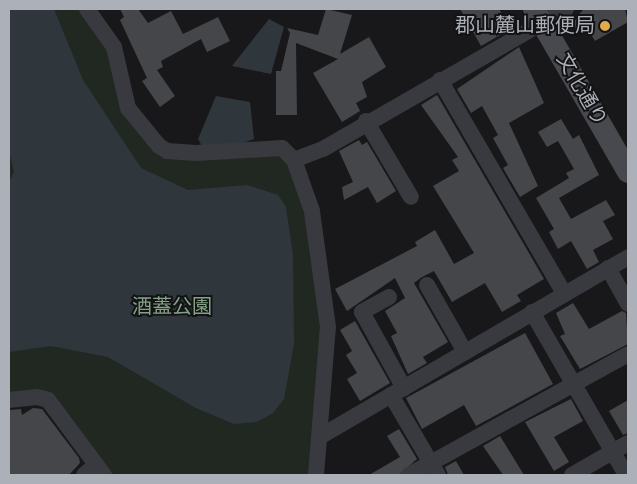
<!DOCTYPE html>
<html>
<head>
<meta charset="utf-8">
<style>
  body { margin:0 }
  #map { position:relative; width:637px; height:484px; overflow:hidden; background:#18181a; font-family:"Alegreya Sans","Noto Sans JP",sans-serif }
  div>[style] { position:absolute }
  .green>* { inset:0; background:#202821 }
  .water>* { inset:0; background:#2f373d }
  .building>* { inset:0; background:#45464a }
  .street>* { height:16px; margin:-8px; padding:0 8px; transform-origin:8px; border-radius:8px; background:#393a3f }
  .secondary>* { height:22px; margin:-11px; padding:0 11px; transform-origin:11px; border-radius:11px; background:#48494e }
  .dots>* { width:14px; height:14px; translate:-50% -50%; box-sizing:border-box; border:2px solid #131315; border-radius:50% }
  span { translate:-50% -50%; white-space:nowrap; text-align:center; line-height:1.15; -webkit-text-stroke:4px #131315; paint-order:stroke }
  .poi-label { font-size:20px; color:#acb0b8 }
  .right { translate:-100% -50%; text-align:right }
  .street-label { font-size:20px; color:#acb0b8 }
  .park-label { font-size:20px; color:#85a286 }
  .frame { position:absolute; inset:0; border:10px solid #acb0b8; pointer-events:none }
</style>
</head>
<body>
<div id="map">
  <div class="green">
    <i style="clip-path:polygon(9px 9px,80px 9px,105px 42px,135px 129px,162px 158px,278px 156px,290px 166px,305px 205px,322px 334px,309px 475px,114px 475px,55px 399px,9px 393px)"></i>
  </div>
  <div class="water">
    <i style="clip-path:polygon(9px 9px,54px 9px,83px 80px,141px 168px,188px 190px,247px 185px,278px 195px,286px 207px,293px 255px,294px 344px,284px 399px,273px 413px,257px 422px,234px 424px,196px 408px,108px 357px,51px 346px,9px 352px,9px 182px,14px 172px,9px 151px)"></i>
    <i style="clip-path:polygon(269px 19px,284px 27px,271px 74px,232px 66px)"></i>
    <i style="clip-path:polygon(216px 96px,250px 102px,254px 139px,237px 145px,202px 146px,198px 139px)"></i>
  </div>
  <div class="building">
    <i style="clip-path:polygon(120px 9px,138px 9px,148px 23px,171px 11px,183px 34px,218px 17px,230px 41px,207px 52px,201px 39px,161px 61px,163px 67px,157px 70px,175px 96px,160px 107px,142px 81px,147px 78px,120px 20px,124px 17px)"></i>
    <i style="clip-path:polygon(326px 9px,352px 15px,340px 54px,369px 37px,386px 67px,362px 82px,367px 97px,356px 103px,360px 111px,342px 122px,313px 73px,338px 59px,296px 43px,297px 115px,276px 115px,276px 71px,281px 71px,290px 33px,287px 28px,318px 35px)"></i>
    <i style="clip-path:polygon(460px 9px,499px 9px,511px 29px,481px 46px)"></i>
    <i style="clip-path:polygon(584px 9px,625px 9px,628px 22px,595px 41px,586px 26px,577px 31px,572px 22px)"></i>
    <i style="clip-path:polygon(519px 47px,544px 103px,509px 123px,538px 186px,520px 197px,503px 168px,508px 165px,493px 138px,498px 135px,482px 106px,471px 113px,457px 89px)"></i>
    <i style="clip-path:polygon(437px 95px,544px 279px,517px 295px,521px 301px,502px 312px,485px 283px,452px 302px,434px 271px,422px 277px,414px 283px,448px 342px,423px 357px,427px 363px,408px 374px,391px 336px,397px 333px,385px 311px,405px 298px,395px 278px,347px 311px,335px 289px,417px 246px,415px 242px,435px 230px,454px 264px,474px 253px,433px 186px,459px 171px,452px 160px,458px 157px,421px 105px)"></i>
    <i style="clip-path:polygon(561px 119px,573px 139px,579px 135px,599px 175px,559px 198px,571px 219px,606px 200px,615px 215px,603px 221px,613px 239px,593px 250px,599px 262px,587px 269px,571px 241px,558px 249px,549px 232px,554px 229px,536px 198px,569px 178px,566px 173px,574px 169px,558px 141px,547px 147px,538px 132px)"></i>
    <i style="clip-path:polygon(359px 140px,362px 145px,367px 142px,396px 191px,377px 203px,368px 187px,344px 200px,342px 187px,353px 182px,339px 151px)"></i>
    <i style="clip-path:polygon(573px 303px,589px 329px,622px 311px,626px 313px,628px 344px,580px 369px,560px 336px,565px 334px,556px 313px)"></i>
    <i style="clip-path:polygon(355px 321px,390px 383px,360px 401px,347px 379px,357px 373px,346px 355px,352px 351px,340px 330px)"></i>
    <i style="clip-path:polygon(525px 333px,553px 384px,476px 426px,464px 405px,422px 429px,406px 398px)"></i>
    <i style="clip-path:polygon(571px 399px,583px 421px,554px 437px,569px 462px,554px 471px,525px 422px)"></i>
    <i style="clip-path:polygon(628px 400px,628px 433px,623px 435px,609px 411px)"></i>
    <i style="clip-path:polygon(33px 408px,42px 409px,79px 458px,80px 463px,69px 475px,9px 475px,9px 410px,21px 409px,22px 415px)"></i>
    <i style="clip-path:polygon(399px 429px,417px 459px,399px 475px,369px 475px,400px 457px,387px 436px)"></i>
    <i style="clip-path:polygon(500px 436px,524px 475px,503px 475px,483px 446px)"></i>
    <i style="clip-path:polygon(456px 461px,464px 475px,448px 475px,445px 467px)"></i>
  </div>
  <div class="street">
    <i style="left:87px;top:9px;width:47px;rotate:54.6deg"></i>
    <i style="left:114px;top:47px;width:63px;rotate:77.1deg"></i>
    <i style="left:128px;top:108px;width:49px;rotate:50.8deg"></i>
    <i style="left:159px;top:146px;width:9px;rotate:32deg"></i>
    <i style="left:167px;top:151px;width:29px;rotate:4deg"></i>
    <i style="left:196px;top:153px;width:86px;rotate:-3.3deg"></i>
    <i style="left:282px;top:148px;width:17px;rotate:45deg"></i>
    <i style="left:440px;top:80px;width:246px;rotate:59.8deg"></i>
    <i style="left:366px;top:121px;width:88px;rotate:59.4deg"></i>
    <i style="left:608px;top:268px;width:41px;rotate:60.9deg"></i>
    <i style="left:427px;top:285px;width:77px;rotate:60.4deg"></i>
    <i style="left:389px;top:297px;width:31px;rotate:151deg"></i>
    <i style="left:362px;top:312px;width:87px;rotate:61.1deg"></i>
    <i style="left:532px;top:312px;width:188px;rotate:60deg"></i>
    <i style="left:391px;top:395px;width:93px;rotate:59.6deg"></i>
    <i style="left:9px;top:400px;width:28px;rotate:-6deg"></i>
    <i style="left:37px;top:397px;width:11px;rotate:15deg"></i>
    <i style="left:48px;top:400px;width:94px;rotate:53.3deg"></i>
    <i style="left:321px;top:436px;width:355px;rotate:-30.2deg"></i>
    <i style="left:84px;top:475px;width:16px;rotate:-40deg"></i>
    <i style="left:316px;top:475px;width:148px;rotate:-85.4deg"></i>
    <i style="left:328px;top:327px;width:117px;rotate:-97.9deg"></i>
    <i style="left:312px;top:211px;width:54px;rotate:-109.4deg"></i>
    <i style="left:294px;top:160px;width:31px;rotate:-21deg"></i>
    <i style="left:323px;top:149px;width:280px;rotate:-29.9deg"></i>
    <i style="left:409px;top:475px;width:250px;rotate:-28.9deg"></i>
    <i style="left:572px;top:475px;width:64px;rotate:-29.7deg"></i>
  </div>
  <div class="secondary">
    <i style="left:534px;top:9px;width:188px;rotate:60deg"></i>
  </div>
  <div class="dots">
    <i style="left:605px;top:26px;background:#e1ab49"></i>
  </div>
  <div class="poi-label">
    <span class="right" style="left:595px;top:26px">郡山麓山郵便局</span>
  </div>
  <div class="street-label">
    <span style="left:581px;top:90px;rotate:60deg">文化通り</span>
  </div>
  <div class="park-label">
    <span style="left:172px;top:307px">酒蓋公園</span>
  </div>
  <div class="frame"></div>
</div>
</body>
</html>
